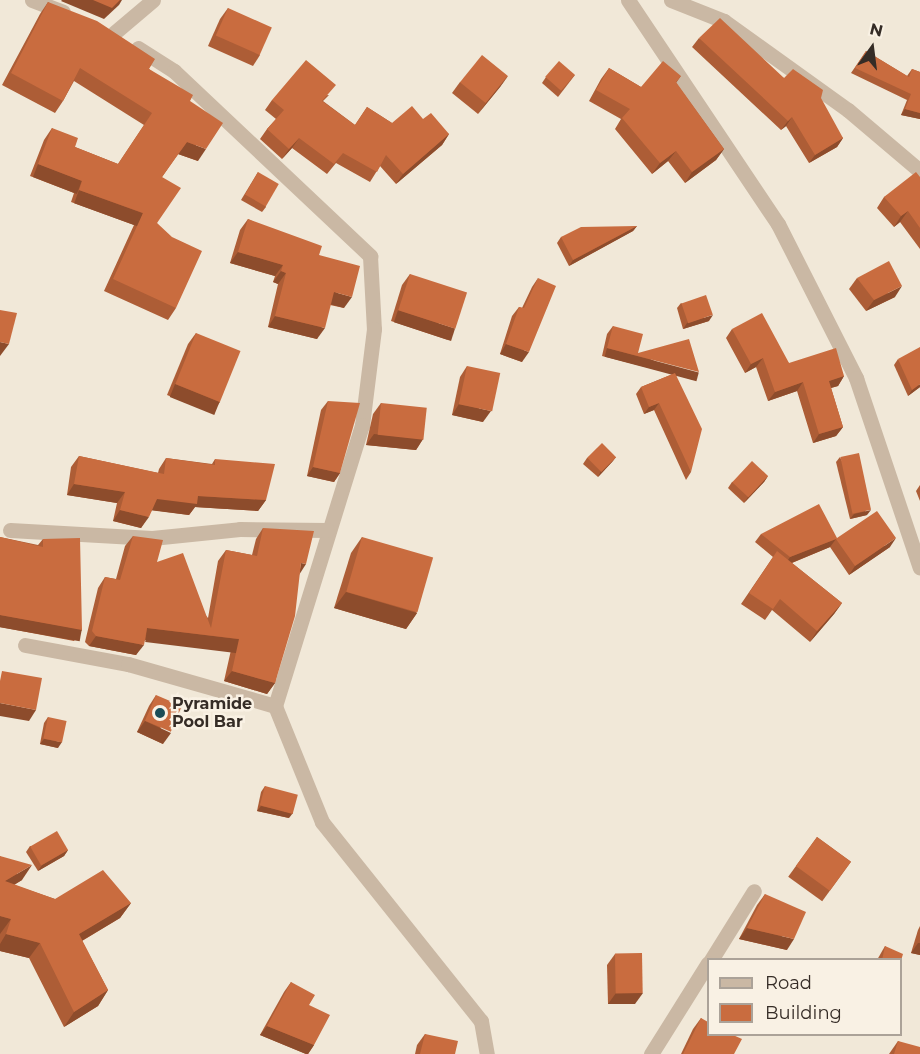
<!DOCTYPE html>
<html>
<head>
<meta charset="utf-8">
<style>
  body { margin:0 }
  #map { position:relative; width:920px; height:1054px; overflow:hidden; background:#f1e8d8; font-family:Montserrat,sans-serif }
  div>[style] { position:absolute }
  .minor>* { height:15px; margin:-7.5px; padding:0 7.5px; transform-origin:7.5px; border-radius:7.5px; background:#cab8a4 }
  .wall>* { inset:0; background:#ad5d36; transform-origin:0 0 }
  .shaded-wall>* { inset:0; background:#8d4c2c; transform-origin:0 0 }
  .building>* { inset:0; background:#c96c3f; transform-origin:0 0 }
  .dots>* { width:16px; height:16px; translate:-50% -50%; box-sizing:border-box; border:3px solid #f9f1e4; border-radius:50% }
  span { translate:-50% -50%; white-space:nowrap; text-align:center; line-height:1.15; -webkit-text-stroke:5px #f9f1e4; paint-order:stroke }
  .poi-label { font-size:16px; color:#352c26; font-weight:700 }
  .left { translate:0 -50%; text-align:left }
  .legend { position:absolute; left:707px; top:958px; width:195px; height:78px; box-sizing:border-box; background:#f9f1e4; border:2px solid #aba298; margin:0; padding:8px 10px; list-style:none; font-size:18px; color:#352c26 }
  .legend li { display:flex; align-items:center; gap:12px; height:30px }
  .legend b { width:30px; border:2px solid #aba298 }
  .north { position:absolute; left:842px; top:18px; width:60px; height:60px; -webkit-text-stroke:4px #f9f1e4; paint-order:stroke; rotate:14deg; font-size:16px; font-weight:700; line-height:24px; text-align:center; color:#352c26 }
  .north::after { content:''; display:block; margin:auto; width:21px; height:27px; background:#352c26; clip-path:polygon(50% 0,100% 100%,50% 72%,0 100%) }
</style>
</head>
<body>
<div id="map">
  <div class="minor">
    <i style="left:32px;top:0;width:33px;rotate:21deg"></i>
    <i style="left:628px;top:0;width:270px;rotate:56.2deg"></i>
    <i style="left:778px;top:224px;width:173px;rotate:63.1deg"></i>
    <i style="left:856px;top:378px;width:200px;rotate:71.4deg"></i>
    <i style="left:671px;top:0;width:57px;rotate:21.6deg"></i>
    <i style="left:724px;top:21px;width:153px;rotate:35.7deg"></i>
    <i style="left:848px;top:110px;width:94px;rotate:40.3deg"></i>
    <i style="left:114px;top:33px;width:51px;rotate:-40.2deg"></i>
    <i style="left:138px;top:48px;width:43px;rotate:32.6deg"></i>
    <i style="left:174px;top:71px;width:270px;rotate:43.3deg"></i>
    <i style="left:370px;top:256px;width:73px;rotate:86.9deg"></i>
    <i style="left:374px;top:329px;width:97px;rotate:97.1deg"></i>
    <i style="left:362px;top:425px;width:294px;rotate:107.2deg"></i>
    <i style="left:275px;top:706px;width:125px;rotate:67.9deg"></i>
    <i style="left:322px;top:822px;width:255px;rotate:51.4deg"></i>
    <i style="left:481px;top:1021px;width:34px;rotate:80deg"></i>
    <i style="left:10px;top:530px;width:142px;rotate:3.2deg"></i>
    <i style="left:152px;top:538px;width:88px;rotate:-5.8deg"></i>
    <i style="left:240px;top:529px;width:87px;rotate:0.7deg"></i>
    <i style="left:25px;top:645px;width:105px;rotate:10.5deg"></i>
    <i style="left:128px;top:664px;width:153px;rotate:15.9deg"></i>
    <i style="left:711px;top:960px;width:81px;rotate:-58.1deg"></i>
    <i style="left:651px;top:1054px;width:107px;rotate:-57.9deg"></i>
  </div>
  <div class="wall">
    <i style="clip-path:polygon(48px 2px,149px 69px,190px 101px,198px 161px,178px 154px,162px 177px,157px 223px,176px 308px,168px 320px,104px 291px,134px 225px,71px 202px,74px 193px,30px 176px,44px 140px,52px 128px,75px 147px,118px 164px,144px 125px,74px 81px,63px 101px,55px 113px,2px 85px,40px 14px)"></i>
    <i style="clip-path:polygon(228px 8px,260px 55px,253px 66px,208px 46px,220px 19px)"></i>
    <i style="clip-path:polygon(699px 38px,784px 78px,843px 138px,837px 147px,809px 163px,786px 126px,781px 130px,692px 47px)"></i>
    <i style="clip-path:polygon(866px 51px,907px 76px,912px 69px,920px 72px,920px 119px,901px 115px,907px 100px,851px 73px)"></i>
    <i style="clip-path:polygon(609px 68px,641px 87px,681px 76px,676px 83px,724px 149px,716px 160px,685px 183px,668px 161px,652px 174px,615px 129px,621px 119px,589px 101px,601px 79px)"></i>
    <i style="clip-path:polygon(575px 75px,558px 97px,542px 83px,546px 77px)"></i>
    <i style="clip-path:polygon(508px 76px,500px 87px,478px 114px,452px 93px,460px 82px)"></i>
    <i style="clip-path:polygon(329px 95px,323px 101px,355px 125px,367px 107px,392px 123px,423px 119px,449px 134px,442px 145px,396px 184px,380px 166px,370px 182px,336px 163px,327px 174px,292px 148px,282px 159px,260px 139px,267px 129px,276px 119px,265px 110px,272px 100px)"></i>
    <i style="clip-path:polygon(258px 172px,266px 207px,262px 212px,241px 200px)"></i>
    <i style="clip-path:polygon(920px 177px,920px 249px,900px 222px,894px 227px,877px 208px,884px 197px)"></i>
    <i style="clip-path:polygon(248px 219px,319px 255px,344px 308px,330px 305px,317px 339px,268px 327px,278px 284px,273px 282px,275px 276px,230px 263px,240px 230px)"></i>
    <i style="clip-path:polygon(637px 226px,633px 231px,569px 266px,557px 243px,561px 237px)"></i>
    <i style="clip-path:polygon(410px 274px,448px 340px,391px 321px,402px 285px)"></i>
    <i style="clip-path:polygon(538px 278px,522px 362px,500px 354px,512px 316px,519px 307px,522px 308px,532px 287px)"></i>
    <i style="clip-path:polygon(857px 278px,895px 297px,866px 311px,849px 289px)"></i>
    <i style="clip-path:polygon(681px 303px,709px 321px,683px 329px,677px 308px)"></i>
    <i style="clip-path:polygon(613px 326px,638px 353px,694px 380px,676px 375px,691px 472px,686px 480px,654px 410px,644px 414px,636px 394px,641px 387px,673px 374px,602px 356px,607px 334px)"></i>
    <i style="clip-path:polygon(732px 329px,789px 363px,844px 376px,838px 386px,831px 388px,843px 427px,836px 436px,813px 443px,797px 391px,768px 401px,756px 367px,745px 373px,726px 338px)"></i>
    <i style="clip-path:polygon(196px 333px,220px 402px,212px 413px,167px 395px,188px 344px)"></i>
    <i style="clip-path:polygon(898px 359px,920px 387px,908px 396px,894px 365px)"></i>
    <i style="clip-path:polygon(467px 366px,483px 422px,452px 415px,460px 377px)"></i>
    <i style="clip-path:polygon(328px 401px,340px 473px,334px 482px,307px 476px,321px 410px)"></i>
    <i style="clip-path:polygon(381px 403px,423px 439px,416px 450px,366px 445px,373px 414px)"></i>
    <i style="clip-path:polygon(79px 456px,158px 473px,159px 469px,166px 458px,212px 464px,215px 459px,266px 500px,258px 511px,195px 507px,189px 515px,152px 510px,141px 528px,113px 521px,117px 503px,67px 495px,71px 467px)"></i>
    <i style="clip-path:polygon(616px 457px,612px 462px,598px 477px,583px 464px,587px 458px)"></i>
    <i style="clip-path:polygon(840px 457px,867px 515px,850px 519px,836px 462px)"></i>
    <i style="clip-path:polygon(768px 476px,764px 482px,744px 503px,728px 488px,732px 482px)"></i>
    <i style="clip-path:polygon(920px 485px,920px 501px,916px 491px)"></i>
    <i style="clip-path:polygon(263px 528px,299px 574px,275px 683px,267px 694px,224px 681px,231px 650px,145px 640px,136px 655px,89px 646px,85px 642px,98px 588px,105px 577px,116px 579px,125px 546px,133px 536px,208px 618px,218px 561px,226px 550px,252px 555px,256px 539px)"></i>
    <i style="clip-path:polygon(761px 534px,837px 538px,890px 547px,849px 575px,830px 547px,792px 563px,842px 603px,834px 614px,810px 642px,772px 610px,765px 620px,741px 604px,773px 557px,755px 542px)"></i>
    <i style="clip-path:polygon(0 537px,38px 545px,43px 539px,82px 630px,74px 641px,0 627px)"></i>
    <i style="clip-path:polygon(362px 537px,417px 613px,406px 629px,334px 608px,351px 553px)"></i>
    <i style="clip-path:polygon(156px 695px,163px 744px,137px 732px,149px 706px)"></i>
    <i style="clip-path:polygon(48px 717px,58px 748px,40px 744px,44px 723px)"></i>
    <i style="clip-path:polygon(265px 786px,289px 818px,257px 811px,261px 792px)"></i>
    <i style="left:817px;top:837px;width:42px;height:49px;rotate:36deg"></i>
    <i style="clip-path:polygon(30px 846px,68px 850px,64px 856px,38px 871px,26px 852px)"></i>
    <i style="clip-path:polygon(0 856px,22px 880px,14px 885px,55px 899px,131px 903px,120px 918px,82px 941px,108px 990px,98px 1006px,64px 1027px,29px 958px,0 951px)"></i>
    <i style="clip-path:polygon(765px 894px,787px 950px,739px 939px,757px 905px)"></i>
    <i style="clip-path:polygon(920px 926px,920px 955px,911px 953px,918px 930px)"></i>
    <i style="clip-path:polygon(885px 946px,900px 960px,877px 960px)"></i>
    <i style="clip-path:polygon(615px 954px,635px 1004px,608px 1004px,607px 965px)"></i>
    <i style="clip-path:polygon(291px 982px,309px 1005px,314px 1045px,308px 1054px,306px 1054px,260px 1035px,284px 992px)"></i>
    <i style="clip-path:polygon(701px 1018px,734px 1054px,681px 1054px,693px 1029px)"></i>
    <i style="clip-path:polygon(425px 1034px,455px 1054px,415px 1054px,417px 1045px)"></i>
    <i style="clip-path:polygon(898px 1041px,920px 1054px,889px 1054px)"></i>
  </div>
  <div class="shaded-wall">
    <i style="clip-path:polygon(62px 0,122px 0,119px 5px,104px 19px,61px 1px)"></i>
    <i style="clip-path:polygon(508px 76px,500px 87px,478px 114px,486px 103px)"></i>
    <i style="clip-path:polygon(905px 109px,920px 113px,920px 119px,901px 115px)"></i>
    <i style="clip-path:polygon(792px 117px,786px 126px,781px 130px,788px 121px)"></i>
    <i style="clip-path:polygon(449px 134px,442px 145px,396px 184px,403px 174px)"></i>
    <i style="clip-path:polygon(299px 138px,292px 148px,282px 159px,289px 149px)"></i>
    <i style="clip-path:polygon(843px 138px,837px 147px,809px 163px,815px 155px)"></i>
    <i style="clip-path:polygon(187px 142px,206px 149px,198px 161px,178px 154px)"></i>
    <i style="clip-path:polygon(724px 149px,716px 160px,685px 183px,692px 172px)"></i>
    <i style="clip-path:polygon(676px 151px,668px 161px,652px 174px,660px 163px)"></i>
    <i style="left:38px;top:164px;width:47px;height:14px;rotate:21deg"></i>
    <i style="left:79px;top:190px;width:68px;height:14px;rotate:20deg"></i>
    <i style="clip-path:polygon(908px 211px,900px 222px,894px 227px,901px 216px)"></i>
    <i style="clip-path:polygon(637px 226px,633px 231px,569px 266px,573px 260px)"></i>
    <i style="clip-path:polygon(238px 252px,283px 265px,275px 276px,230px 263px)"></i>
    <i style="clip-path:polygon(281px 271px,286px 273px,278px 284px,273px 282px)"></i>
    <i style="clip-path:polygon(902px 286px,895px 297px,866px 311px,874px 300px)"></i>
    <i style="clip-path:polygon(334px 292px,352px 297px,344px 308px,326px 303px)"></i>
    <i style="left:398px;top:310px;width:60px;height:13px;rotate:18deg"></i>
    <i style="clip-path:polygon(713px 315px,709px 321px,683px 329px,687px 323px)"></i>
    <i style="clip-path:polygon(275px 316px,325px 328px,317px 339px,268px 327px)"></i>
    <i style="clip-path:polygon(0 342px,9px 344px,0 356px)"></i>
    <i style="clip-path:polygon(506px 344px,529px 352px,522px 362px,500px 354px)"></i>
    <i style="left:607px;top:348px;width:95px;height:9px;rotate:15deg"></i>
    <i style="clip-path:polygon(763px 358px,756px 367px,745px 373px,751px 364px)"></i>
    <i style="clip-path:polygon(844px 376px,838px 386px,823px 390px,829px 381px)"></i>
    <i style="clip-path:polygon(803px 382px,797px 391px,768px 401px,775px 392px)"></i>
    <i style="left:175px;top:384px;width:48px;height:14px;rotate:22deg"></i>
    <i style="clip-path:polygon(920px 384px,920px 387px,908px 396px,912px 390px)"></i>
    <i style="clip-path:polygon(659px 403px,654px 410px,644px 414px,649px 407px)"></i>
    <i style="clip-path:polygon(459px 404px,491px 411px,483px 422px,452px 415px)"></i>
    <i style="clip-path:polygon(843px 427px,836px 436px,813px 443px,819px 434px)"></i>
    <i style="clip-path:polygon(374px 434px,423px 439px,416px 450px,366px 445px)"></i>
    <i style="clip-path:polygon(616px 457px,612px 462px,598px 477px,601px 471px)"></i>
    <i style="clip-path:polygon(313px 467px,340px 473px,334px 482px,307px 476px)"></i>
    <i style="clip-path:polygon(768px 476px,764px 482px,744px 503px,748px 497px)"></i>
    <i style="clip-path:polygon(74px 484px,125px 492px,117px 503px,67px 495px)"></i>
    <i style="clip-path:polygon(198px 496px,266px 500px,258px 511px,195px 507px,189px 515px,149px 510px,157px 499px)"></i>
    <i style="clip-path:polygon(120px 510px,149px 517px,141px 528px,113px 521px)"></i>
    <i style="clip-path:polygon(871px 510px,867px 515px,850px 519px,854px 514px)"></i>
    <i style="clip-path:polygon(896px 538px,890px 547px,849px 575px,855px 566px)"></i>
    <i style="clip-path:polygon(836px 539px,830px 547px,784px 566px,790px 557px)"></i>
    <i style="clip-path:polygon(301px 563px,306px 564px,299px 575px)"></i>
    <i style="clip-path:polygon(346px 592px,417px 613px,406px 629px,334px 608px)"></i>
    <i style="clip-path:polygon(842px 603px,834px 614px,810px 642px,817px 631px)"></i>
    <i style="left:0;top:615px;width:83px;height:12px;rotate:10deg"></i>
    <i style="left:147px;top:628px;width:93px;height:14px;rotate:7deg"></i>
    <i style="clip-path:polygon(96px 636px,144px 645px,136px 655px,89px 646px)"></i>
    <i style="clip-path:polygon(232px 671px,275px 683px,267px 694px,224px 681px)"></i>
    <i style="clip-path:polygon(0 703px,36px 710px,29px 721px,0 716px)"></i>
    <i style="clip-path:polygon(145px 721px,171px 733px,163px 744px,137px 732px)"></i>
    <i style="clip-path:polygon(44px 739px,62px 742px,58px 748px,40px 744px)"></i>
    <i style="clip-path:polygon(261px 806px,293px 813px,289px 818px,257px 811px)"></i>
    <i style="clip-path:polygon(68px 850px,64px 856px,38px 871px,42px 865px)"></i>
    <i style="clip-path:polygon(32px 865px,22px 880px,0 893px,5px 881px)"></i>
    <i style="clip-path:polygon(131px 903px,120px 918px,68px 949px,79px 934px)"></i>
    <i style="clip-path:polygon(0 916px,11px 919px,0 934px)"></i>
    <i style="clip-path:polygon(747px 928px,794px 939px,787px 950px,739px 939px)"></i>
    <i style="clip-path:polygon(6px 934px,40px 943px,29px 958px,0 951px,0 944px)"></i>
    <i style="clip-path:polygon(918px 943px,920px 943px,920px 955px,911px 953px)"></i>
    <i style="clip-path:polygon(108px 990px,98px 1006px,64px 1027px,74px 1012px)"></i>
    <i style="clip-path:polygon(616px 993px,643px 993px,635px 1004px,608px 1004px)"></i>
    <i style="clip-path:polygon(267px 1026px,314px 1045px,308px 1054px,306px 1054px,260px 1035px)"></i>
  </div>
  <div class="building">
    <i style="clip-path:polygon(93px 0,120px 0,112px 8px)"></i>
    <i style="clip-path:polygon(48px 2px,97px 21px,155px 59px,149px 69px,193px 95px,190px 101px,223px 123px,206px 149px,187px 142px,162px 177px,181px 188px,157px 223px,172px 237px,202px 251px,176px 308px,113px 279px,143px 213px,79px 190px,82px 181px,38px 164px,52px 128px,78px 138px,75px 147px,118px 164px,152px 113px,80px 68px,63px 101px,11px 73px)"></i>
    <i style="left:228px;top:8px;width:48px;height:30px;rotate:24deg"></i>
    <i style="clip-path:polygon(720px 18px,784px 78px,793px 69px,823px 90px,821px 98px,843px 138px,815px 155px,792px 117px,788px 121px,699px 38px)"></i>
    <i style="clip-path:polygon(866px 51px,909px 77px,912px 69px,920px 72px,920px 113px,905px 109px,911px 94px,855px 68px)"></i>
    <i style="left:482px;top:55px;width:33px;height:35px;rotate:39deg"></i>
    <i style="clip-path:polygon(306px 60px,336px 85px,322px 101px,355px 125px,367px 107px,392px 123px,412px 106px,423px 119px,431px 113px,449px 134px,403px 174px,386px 155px,377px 172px,343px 153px,334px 164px,299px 138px,289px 149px,267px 129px,284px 110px,272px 100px)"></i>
    <i style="left:559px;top:61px;width:21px;height:21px;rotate:41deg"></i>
    <i style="clip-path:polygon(663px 61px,681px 76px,676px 82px,724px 149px,692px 172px,676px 151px,660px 163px,622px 118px,630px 109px,596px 90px,609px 68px,641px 87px)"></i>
    <i style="left:258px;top:172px;width:24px;height:26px;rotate:30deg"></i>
    <i style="clip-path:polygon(916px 172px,920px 177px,920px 228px,908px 211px,901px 216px,884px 197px)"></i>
    <i style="clip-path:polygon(248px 219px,322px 246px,319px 255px,360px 266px,352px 297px,334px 292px,325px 328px,275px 316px,286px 273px,281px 271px,283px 265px,238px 252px)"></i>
    <i style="clip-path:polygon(637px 226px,573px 260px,561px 237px,581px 227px)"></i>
    <i style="clip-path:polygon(889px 261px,902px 286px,874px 300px,857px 278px)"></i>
    <i style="left:410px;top:274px;width:60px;height:38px;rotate:18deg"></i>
    <i style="clip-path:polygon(538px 278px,556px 286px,529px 352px,506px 344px,519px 307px,524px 308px)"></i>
    <i style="left:706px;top:295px;width:21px;height:26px;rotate:71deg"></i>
    <i style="clip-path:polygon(0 310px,17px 313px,9px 344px,0 342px)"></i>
    <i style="clip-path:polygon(762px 313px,789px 363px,836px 348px,844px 376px,829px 381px,843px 427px,819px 434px,803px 382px,775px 392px,763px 358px,751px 364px,732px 329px)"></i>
    <i style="clip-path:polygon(613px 326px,643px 334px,638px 353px,689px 339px,699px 372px,607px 348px)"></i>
    <i style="left:196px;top:333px;width:48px;height:55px;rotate:22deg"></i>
    <i style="clip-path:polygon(920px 347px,920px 384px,912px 390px,898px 359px)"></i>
    <i style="left:467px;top:366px;width:34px;height:39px;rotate:12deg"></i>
    <i style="clip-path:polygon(675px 373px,702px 429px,691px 472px,659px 403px,649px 407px,641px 387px)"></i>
    <i style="clip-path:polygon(328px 401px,360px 403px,340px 473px,313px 467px)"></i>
    <i style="left:381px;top:403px;width:46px;height:32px;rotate:6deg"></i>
    <i style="left:602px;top:443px;width:20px;height:21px;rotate:45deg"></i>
    <i style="left:859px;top:453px;width:58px;height:19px;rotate:78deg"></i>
    <i style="clip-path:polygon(79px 456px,164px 474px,166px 458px,215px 465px,215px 459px,275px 464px,266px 500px,198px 496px,197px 504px,157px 499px,149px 517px,120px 510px,125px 492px,74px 484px)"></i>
    <i style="left:752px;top:461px;width:22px;height:29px;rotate:43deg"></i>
    <i style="clip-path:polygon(819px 504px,837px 538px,877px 511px,896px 538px,855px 566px,836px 539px,790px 557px,761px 534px)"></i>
    <i style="clip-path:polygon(263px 528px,314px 531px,306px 564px,301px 563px,295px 616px,275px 683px,232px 671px,239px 639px,147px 628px,144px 645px,96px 636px,92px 631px,105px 577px,120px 580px,133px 536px,163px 540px,157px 562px,183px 553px,211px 628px,226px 550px,257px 556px)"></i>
    <i style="clip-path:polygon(0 537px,43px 547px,43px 539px,80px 538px,82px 630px,0 615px)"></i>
    <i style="left:362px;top:537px;width:74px;height:57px;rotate:16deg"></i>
    <i style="clip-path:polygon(777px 551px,842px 603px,817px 631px,780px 599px,773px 609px,749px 593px)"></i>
    <i style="clip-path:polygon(2px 671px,42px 678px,36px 710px,0 703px,0 681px)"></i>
    <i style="left:156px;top:695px;width:28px;height:28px;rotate:23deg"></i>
    <i style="left:48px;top:717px;width:19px;height:22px;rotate:12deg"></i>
    <i style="left:265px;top:786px;width:34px;height:20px;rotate:15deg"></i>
    <i style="left:57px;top:831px;width:22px;height:31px;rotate:60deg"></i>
    <i style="left:817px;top:837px;width:42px;height:36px;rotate:36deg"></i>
    <i style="clip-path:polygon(0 856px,32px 865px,5px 881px,55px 899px,103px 870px,131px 903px,79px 934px,108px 990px,74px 1012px,40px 943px,6px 934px,11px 919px,0 916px)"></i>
    <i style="clip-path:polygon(765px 894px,806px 912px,794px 939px,747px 928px)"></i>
    <i style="clip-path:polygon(885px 946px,903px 954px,900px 964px,900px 960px,882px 960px)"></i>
    <i style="left:642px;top:953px;width:40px;height:27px;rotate:89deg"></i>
    <i style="clip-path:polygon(291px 982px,315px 995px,309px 1005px,330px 1015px,314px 1045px,267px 1026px)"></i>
    <i style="clip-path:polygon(701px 1018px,708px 1022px,708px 1035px,733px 1035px,742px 1039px,734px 1054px,683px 1054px)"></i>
    <i style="clip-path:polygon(425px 1034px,458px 1041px,455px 1054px,420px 1054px)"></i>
    <i style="clip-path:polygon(898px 1041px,920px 1047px,920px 1054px,894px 1054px)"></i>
  </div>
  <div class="dots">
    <i style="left:160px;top:713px;background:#1b4d57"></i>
  </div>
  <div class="poi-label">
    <span class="left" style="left:172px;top:713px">Pyramide<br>Pool Bar</span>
  </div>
  <ul class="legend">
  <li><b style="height:8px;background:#cab8a4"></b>Road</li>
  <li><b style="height:16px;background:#c96c3f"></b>Building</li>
  </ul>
  <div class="north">N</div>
</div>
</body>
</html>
